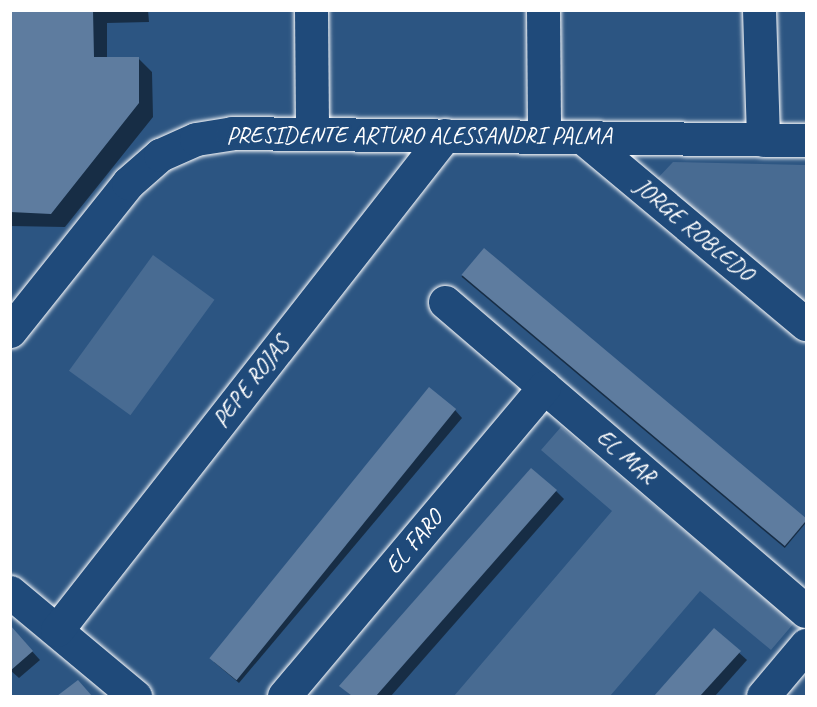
<!DOCTYPE html>
<html>
<head>
<meta charset="utf-8">
<style>
  body { margin:0 }
  #map { position:relative; width:817px; height:707px; overflow:hidden; background:#2c5582; font-family:Caveat,sans-serif }
  div>[style] { position:absolute }
  .green>* { inset:0; background:#486b92; transform-origin:0 0 }
  .shadow>* { inset:0; background:#0007; transform-origin:0 0 }
  .building>* { inset:0; background:#5e7c9f; transform-origin:0 0 }
  .roads { filter:drop-shadow(0 0 2px #fff) drop-shadow(0 0 2px #fff) }
  .street>* { height:33px; margin:-16.5px; padding:0 16.5px; transform-origin:16.5px; border-radius:16.5px; background:#1f4a7a }
  span { translate:-50% -50%; white-space:nowrap; text-align:center; line-height:1.15; -webkit-text-stroke:6px #1f4a7a; paint-order:stroke }
  .street-label { font-size:24px; color:#fff }
  .frame { position:absolute; inset:0; border:12px solid #fff; pointer-events:none }
</style>
</head>
<body>
<div id="map">
  <div class="green">
    <i style="clip-path:polygon(673px 162px,806px 165px,806px 304px,657px 179px)"></i>
    <i style="left:153px;top:255px;width:76px;height:143px;rotate:36deg"></i>
    <i style="clip-path:polygon(561px 427px,794px 623px,771px 650px,700px 591px,610px 696px,454px 696px,612px 511px,541px 450px)"></i>
  </div>
  <div class="shadow">
    <i style="clip-path:polygon(10px 10px,148px 10px,149px 22px,107px 23px,107px 58px,138px 58px,152px 72px,153px 117px,65px 227px,10px 226px)"></i>
    <i style="left:484px;top:250px;width:422px;height:35px;rotate:40deg"></i>
    <i style="clip-path:polygon(455px 410px,462px 418px,239px 683px,214px 662px)"></i>
    <i style="clip-path:polygon(556px 491px,564px 499px,391px 696px,352px 696px,341px 686px)"></i>
    <i style="clip-path:polygon(10px 627px,40px 660px,19px 678px,10px 670px)"></i>
    <i style="clip-path:polygon(714px 630px,747px 660px,715px 696px,656px 696px)"></i>
  </div>
  <div class="building">
    <i style="clip-path:polygon(10px 10px,93px 10px,94px 57px,139px 57px,139px 103px,51px 214px,10px 212px)"></i>
    <i style="left:484px;top:248px;width:422px;height:35px;rotate:40deg"></i>
    <i style="left:429px;top:387px;width:35px;height:349px;rotate:39deg"></i>
    <i style="clip-path:polygon(531px 468px,557px 490px,376px 696px,352px 696px,339px 686px)"></i>
    <i style="clip-path:polygon(10px 625px,33px 651px,10px 671px)"></i>
    <i style="clip-path:polygon(714px 628px,741px 651px,700px 696px,654px 696px)"></i>
    <i style="clip-path:polygon(78px 680px,92px 696px,57px 696px)"></i>
  </div>
  <div class="roads">
    <div class="street">
      <i style="left:311px;top:10px;width:124px;rotate:89.5deg"></i>
      <i style="left:543px;top:10px;width:126px;rotate:89.5deg"></i>
      <i style="left:759px;top:10px;width:130px;rotate:88.2deg"></i>
      <i style="left:582px;top:137px;width:292px;rotate:39.9deg"></i>
      <i style="left:445px;top:302px;width:475px;rotate:40.6deg"></i>
      <i style="left:10px;top:331px;width:189px;rotate:-51.4deg"></i>
      <i style="left:128px;top:183px;width:43px;rotate:-41.2deg"></i>
      <i style="left:160px;top:155px;width:39px;rotate:-24deg"></i>
      <i style="left:196px;top:139px;width:36px;rotate:-9deg"></i>
      <i style="left:232px;top:133px;width:574px;rotate:0.7deg"></i>
      <i style="left:10px;top:592px;width:163px;rotate:39.8deg"></i>
      <i style="left:57px;top:630px;width:629px;rotate:-51.91deg"></i>
      <i style="left:284px;top:696px;width:404px;rotate:-49.9deg"></i>
      <i style="left:763px;top:696px;width:67px;rotate:-49.9deg"></i>
    </div>
  </div>
  <div class="street-label">
    <span style="left:419px;top:136px">PRESIDENTE ARTURO ALESSANDRI PALMA</span>
    <span style="left:694px;top:230px;rotate:40deg">JORGE ROBLEDO</span>
    <span style="left:251px;top:382px;rotate:-52deg">PEPE ROJAS</span>
    <span style="left:626px;top:457px;rotate:41deg">EL MAR</span>
    <span style="left:414px;top:542px;rotate:-50deg">EL FARO</span>
  </div>
  <div class="frame"></div>
</div>
</body>
</html>
